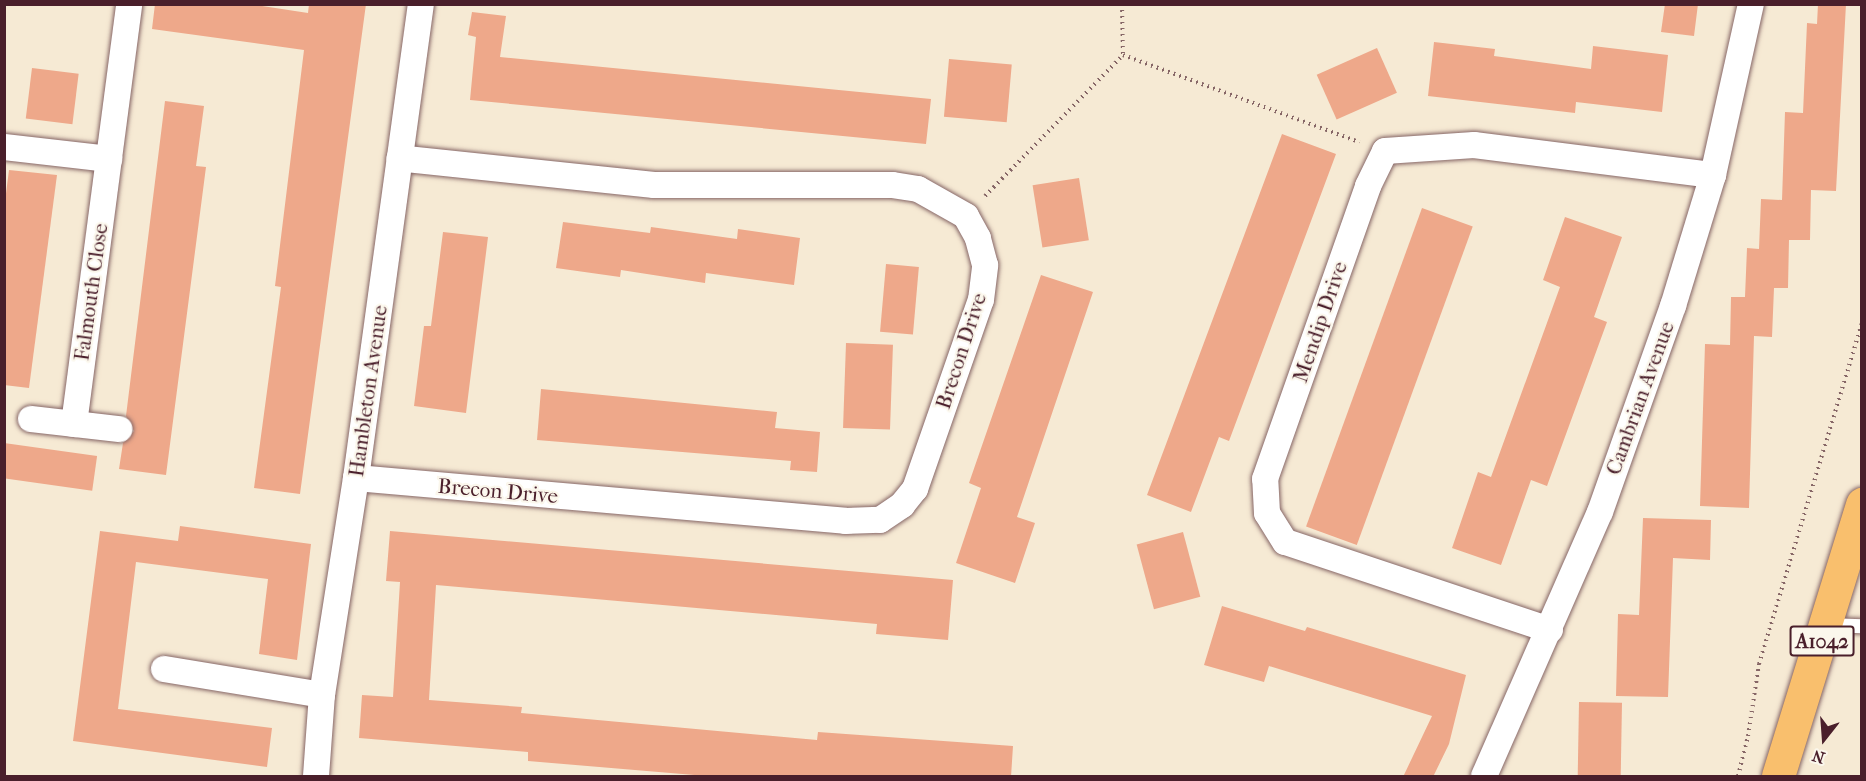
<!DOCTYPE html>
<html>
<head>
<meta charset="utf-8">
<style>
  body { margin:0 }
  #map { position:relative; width:1866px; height:781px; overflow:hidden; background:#f6ead4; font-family:"IM FELL French Canon",serif }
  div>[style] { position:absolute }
  .building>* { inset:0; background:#eea88a; transform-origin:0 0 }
  .path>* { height:4px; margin-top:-2px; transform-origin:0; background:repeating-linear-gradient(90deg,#866666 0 1.5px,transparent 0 6px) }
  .roads { filter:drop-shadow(0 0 2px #866666) drop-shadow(0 0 2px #866666) }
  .service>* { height:14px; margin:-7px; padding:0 7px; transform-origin:7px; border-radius:7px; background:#fff }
  .minor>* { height:26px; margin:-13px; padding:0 13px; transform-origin:13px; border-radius:13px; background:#fff }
  .primary>* { height:33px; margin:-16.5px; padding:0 16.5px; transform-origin:16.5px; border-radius:16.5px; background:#f9bf6d }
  span { translate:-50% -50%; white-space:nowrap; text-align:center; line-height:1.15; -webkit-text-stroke:4.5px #fbf7ec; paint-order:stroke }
  .shield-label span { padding:2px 4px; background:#fbf7ec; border:2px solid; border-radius:4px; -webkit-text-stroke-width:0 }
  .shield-label { font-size:20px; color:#4a1f2b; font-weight:700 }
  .street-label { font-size:21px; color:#4a1f2b }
  .frame { position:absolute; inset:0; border:6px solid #4a1f2b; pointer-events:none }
  .north { position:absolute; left:1794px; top:709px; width:60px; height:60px; -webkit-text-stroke:4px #fbf7ec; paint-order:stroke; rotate:197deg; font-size:16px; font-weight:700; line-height:24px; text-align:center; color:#4a1f2b }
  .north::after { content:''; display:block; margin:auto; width:21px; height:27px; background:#4a1f2b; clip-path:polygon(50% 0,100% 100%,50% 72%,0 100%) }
</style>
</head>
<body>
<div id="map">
  <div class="building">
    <i style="clip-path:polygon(155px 4px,249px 4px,308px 13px,309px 4px,366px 4px,300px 494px,254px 488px,281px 287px,275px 286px,304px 50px,152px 29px)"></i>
    <i style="clip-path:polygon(1665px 4px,1698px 4px,1694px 36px,1661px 32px)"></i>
    <i style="clip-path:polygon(1818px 4px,1846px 4px,1836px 191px,1811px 190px,1810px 240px,1789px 240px,1788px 288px,1774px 288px,1772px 337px,1754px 336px,1749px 508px,1700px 506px,1705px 344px,1730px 345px,1731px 297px,1745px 297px,1747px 248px,1759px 249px,1761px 199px,1782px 200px,1785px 112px,1803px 113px,1807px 23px,1817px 24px)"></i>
    <i style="clip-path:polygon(472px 12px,506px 16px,500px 57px,931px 99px,926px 144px,470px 100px,476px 37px,468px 35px)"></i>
    <i style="clip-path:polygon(1434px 42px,1495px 49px,1494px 56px,1591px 69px,1593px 46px,1668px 55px,1662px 112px,1576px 102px,1575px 113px,1428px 96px)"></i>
    <i style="left:1377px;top:48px;width:49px;height:66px;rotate:66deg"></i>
    <i style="left:949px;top:59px;width:63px;height:58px;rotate:5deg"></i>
    <i style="left:32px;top:68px;width:47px;height:51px;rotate:7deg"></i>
    <i style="clip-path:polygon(165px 101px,204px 106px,196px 166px,206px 167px,166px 475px,119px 469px,123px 443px,134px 431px,126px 416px)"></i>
    <i style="clip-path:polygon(1282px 134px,1336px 154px,1229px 441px,1219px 437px,1191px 512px,1147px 495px)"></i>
    <i style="clip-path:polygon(9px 170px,57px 175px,29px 388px,4px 385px,4px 209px)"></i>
    <i style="left:1079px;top:178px;width:63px;height:47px;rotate:81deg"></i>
    <i style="left:1422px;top:208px;width:54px;height:339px;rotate:20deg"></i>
    <i style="clip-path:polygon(1565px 217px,1622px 237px,1594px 317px,1607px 322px,1547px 486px,1531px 480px,1501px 565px,1452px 548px,1478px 472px,1491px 477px,1560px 287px,1543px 280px)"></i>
    <i style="clip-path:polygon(563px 222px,650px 233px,651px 227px,737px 239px,738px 229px,800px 238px,794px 285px,706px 273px,705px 283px,621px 270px,620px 277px,556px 268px)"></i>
    <i style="clip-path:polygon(443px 232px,488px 237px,466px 413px,414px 406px,424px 326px,431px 326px)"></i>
    <i style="left:886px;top:264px;width:33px;height:68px;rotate:5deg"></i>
    <i style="clip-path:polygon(1041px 275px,1093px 292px,1017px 517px,1035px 523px,1015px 583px,956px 563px,981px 488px,969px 483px)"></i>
    <i style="left:846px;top:343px;width:47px;height:85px;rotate:2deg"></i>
    <i style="clip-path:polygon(541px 389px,777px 412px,775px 428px,820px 432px,817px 472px,790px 470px,791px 461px,537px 440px)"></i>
    <i style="left:4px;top:443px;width:94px;height:35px;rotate:8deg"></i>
    <i style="clip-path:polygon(1643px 518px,1711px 520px,1710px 560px,1673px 558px,1668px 697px,1616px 696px,1618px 614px,1639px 615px)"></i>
    <i style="clip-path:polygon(180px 526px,311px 544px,297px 660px,259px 654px,268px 579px,136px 562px,118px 709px,272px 728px,267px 767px,73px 741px,100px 531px,178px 541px)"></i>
    <i style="clip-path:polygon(390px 531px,953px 580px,948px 640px,876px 634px,877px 624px,436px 585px,429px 700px,522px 707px,521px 713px,817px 740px,818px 732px,1013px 746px,1011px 777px,718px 777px,528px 761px,528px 752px,359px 738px,362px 695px,393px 697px,400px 582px,386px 581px)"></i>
    <i style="left:1183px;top:532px;width:67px;height:48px;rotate:75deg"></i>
    <i style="clip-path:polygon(1222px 606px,1305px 631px,1307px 627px,1466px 675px,1449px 744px,1433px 777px,1403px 777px,1432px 716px,1269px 666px,1264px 682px,1204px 665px)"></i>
    <i style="left:1579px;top:702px;width:43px;height:75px;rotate:1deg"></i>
  </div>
  <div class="path">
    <i style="left:1122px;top:4px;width:51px;rotate:88.9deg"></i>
    <i style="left:1123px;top:55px;width:252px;rotate:20.2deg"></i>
    <i style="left:985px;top:196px;width:197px;rotate:-45.6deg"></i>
    <i style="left:1738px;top:776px;width:41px;rotate:-76deg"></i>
    <i style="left:1748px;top:736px;width:73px;rotate:-81.3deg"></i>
    <i style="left:1759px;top:664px;width:356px;rotate:-73.2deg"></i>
  </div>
  <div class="roads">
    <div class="service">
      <i style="left:1827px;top:625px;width:35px;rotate:2deg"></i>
    </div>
    <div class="minor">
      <i style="left:4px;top:147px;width:106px;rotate:6.5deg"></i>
      <i style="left:31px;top:419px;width:89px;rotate:6.5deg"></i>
      <i style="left:74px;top:424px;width:424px;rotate:-82.5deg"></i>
      <i style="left:356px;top:478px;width:491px;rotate:5deg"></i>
      <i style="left:845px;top:521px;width:35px;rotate:-2deg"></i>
      <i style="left:880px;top:520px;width:27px;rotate:-34deg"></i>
      <i style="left:902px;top:505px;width:21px;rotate:-51deg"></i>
      <i style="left:915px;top:489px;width:200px;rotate:-70.8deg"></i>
      <i style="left:981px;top:300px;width:35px;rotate:-83deg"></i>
      <i style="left:985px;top:265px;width:28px;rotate:-105deg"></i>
      <i style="left:978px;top:238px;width:25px;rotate:-119deg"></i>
      <i style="left:966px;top:216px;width:55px;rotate:-150.6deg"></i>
      <i style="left:918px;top:189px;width:25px;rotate:-171deg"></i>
      <i style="left:893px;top:185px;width:239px;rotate:180deg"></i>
      <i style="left:654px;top:185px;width:256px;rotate:-174deg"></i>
      <i style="left:1550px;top:630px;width:279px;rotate:-161.6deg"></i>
      <i style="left:1285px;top:542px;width:34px;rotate:-122deg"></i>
      <i style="left:1267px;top:513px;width:34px;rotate:-93deg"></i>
      <i style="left:1265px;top:479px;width:311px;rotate:-70.6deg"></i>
      <i style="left:1368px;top:186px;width:39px;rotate:-64deg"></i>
      <i style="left:1385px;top:151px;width:89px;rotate:-3.9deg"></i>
      <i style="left:1474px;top:145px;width:241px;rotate:7.2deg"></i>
      <i style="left:164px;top:669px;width:160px;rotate:9.3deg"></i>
      <i style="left:316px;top:776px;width:81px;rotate:-85.8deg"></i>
      <i style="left:322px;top:695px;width:220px;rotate:-81.1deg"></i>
      <i style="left:356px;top:478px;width:478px;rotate:-82.2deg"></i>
      <i style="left:1484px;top:776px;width:288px;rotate:-66.3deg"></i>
      <i style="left:1600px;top:512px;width:219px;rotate:-70.5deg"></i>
      <i style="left:1673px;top:306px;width:137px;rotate:-73deg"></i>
      <i style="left:1713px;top:175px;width:175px;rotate:-77.5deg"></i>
    </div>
    <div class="primary">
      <i style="left:1778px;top:776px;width:285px;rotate:-72.8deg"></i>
    </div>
  </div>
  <div class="shield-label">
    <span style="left:1822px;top:641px">A1042</span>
  </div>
  <div class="street-label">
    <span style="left:91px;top:292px;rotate:-82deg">Falmouth Close</span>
    <span style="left:1320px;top:322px;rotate:-71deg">Mendip Drive</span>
    <span style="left:961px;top:351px;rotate:-72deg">Brecon Drive</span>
    <span style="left:368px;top:391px;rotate:-82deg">Hambleton Avenue</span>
    <span style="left:1640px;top:398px;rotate:-70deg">Cambrian Avenue</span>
    <span style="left:498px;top:491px;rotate:5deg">Brecon Drive</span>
  </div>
  <div class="frame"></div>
  <div class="north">N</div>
</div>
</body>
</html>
